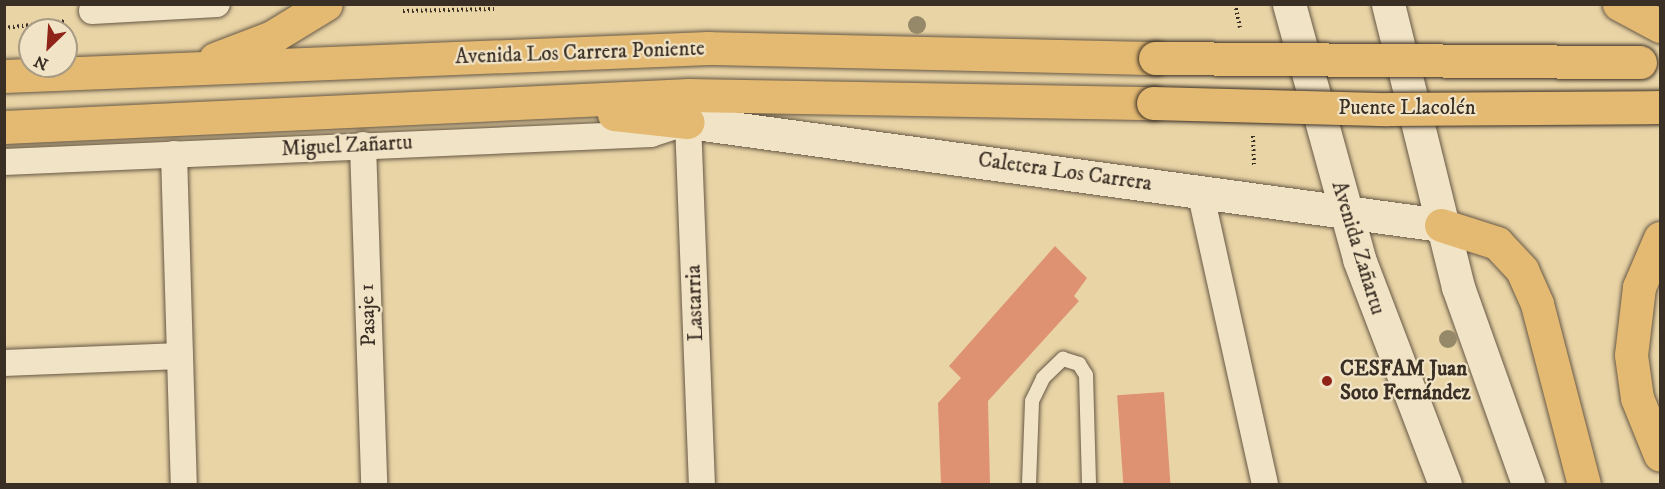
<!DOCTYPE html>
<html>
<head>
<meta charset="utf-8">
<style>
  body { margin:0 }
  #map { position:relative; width:1665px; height:489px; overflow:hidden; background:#e9d4a6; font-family:"IM FELL DW Pica",serif }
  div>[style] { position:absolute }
  .building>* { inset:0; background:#de9272; transform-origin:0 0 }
  .path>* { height:4px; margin-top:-2px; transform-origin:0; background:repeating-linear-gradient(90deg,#3a2f25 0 1.5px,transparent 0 4.5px) }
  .roads { filter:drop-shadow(0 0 2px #665845) drop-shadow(0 0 2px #665845) }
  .service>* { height:14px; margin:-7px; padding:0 7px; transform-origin:7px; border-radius:7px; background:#f1e3c5 }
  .minor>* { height:26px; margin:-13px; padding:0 13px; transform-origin:13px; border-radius:13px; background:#f1e3c5 }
  .tertiary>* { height:33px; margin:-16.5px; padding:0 16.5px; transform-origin:16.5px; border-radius:16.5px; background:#f1e3c5 }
  .primary>* { height:33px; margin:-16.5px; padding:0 16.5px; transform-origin:16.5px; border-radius:16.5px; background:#e4ba73 }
  .bridges { filter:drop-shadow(0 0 2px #3a2f25) drop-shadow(0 0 2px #3a2f25) }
  .primary-bridge>* { height:33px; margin:-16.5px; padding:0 16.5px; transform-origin:16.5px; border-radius:16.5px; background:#e4ba73 }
  .trees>* { width:18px; height:18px; margin:-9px; border-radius:50%; background:#96896a }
  .dots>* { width:16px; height:16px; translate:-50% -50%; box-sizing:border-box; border:3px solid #f1e3c5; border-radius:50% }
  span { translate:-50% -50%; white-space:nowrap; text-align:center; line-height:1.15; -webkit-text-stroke:4.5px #f1e3c5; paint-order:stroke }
  .street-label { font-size:21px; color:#3a2f25 }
  .poi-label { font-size:21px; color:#3a2f25; font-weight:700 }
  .left { translate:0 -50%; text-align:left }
  .frame { position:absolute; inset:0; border:6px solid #3a2f25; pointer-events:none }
  .north { position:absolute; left:18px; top:18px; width:60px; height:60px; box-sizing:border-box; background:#f1e3c5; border:2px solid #a89b85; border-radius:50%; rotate:205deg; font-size:16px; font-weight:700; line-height:24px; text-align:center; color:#3a2f25 }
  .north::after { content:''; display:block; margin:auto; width:21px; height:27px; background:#8f2418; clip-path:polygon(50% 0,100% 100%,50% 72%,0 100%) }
</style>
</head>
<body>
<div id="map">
  <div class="building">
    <i style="clip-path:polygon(1055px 246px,1087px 278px,1074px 296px,1079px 301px,988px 401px,990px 484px,941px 484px,938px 403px,961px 378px,949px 366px)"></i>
    <i style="left:1164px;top:392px;width:92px;height:47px;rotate:86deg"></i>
  </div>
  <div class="path">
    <i style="left:1235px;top:4px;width:24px;rotate:78deg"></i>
    <i style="left:403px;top:11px;width:91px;rotate:-1.3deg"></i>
    <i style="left:4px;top:28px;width:62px;rotate:-6.4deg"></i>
    <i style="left:1253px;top:136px;width:31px;rotate:88deg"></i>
  </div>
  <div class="roads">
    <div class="service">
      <i style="left:1029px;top:484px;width:83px;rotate:-87.9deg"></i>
      <i style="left:1032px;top:401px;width:25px;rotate:-64deg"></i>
      <i style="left:1043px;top:378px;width:28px;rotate:-44deg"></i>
      <i style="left:1063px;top:359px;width:17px;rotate:17deg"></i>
      <i style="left:1079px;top:364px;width:13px;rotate:58deg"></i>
      <i style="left:1086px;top:375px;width:109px;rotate:88.4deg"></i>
    </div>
    <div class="minor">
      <i style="left:92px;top:11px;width:125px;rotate:-3.2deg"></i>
      <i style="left:363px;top:145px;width:339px;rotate:88.1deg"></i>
      <i style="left:174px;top:154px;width:330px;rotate:88.3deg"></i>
      <i style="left:4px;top:162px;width:648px;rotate:-2.48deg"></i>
      <i style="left:651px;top:134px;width:39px;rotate:-18deg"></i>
      <i style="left:688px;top:122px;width:362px;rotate:87.8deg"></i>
      <i style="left:1200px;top:191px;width:300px;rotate:77.5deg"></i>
      <i style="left:4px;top:363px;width:176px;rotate:-2.3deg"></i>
    </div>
    <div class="tertiary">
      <i style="left:1289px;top:4px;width:264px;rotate:74.6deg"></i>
      <i style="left:1359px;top:259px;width:241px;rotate:69.1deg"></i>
      <i style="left:1388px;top:4px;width:292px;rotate:76.1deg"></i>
      <i style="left:1458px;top:287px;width:209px;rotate:70.4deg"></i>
      <i style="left:688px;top:122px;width:760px;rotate:7.79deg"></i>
    </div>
    <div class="primary">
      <i style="left:1619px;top:4px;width:47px;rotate:28.2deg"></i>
      <i style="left:215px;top:59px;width:61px;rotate:-21.1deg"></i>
      <i style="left:272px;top:37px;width:63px;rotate:-31.4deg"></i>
      <i style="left:4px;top:76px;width:705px;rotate:-2.28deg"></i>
      <i style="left:708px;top:48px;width:447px;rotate:1.3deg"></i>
      <i style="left:614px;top:114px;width:74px;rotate:6.2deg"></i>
      <i style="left:4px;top:127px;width:686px;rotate:-2.67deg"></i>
      <i style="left:689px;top:95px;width:464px;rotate:1deg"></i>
      <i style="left:1441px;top:225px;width:59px;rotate:17.8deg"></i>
      <i style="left:1497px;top:243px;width:37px;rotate:47deg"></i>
      <i style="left:1522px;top:270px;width:37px;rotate:66deg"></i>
      <i style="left:1537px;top:304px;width:186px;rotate:75.4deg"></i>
      <i style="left:1660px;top:238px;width:53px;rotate:113.2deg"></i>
      <i style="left:1639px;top:287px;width:68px;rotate:96.7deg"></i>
      <i style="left:1631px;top:355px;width:43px;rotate:82.1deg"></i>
      <i style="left:1637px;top:398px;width:61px;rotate:68deg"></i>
    </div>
  </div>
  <div class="bridges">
    <div class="primary-bridge">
      <i style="left:1155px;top:58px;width:485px;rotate:0.5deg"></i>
      <i style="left:1153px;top:103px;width:235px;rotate:1.5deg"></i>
      <i style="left:1388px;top:109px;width:272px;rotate:-0.4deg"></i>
    </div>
  </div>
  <div class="trees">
    <i style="left:917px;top:25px"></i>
    <i style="left:1448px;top:339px"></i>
  </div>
  <div class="dots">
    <i style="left:1327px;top:381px;background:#8f2418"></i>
  </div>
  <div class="street-label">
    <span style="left:580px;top:53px;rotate:-2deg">Avenida Los Carrera Poniente</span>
    <span style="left:1407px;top:108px">Puente Llacolén</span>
    <span style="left:347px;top:146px;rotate:-3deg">Miguel Zañartu</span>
    <span style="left:1065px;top:172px;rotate:8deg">Caletera Los Carrera</span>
    <span style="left:1358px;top:248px;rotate:73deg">Avenida Zañartu</span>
    <span style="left:695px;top:303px;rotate:-92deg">Lastarria</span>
    <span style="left:368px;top:315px;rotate:-92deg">Pasaje 1</span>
  </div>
  <div class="poi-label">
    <span class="left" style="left:1340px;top:381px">CESFAM Juan<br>Soto Fernández</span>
  </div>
  <div class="frame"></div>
  <div class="north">N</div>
</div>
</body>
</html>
